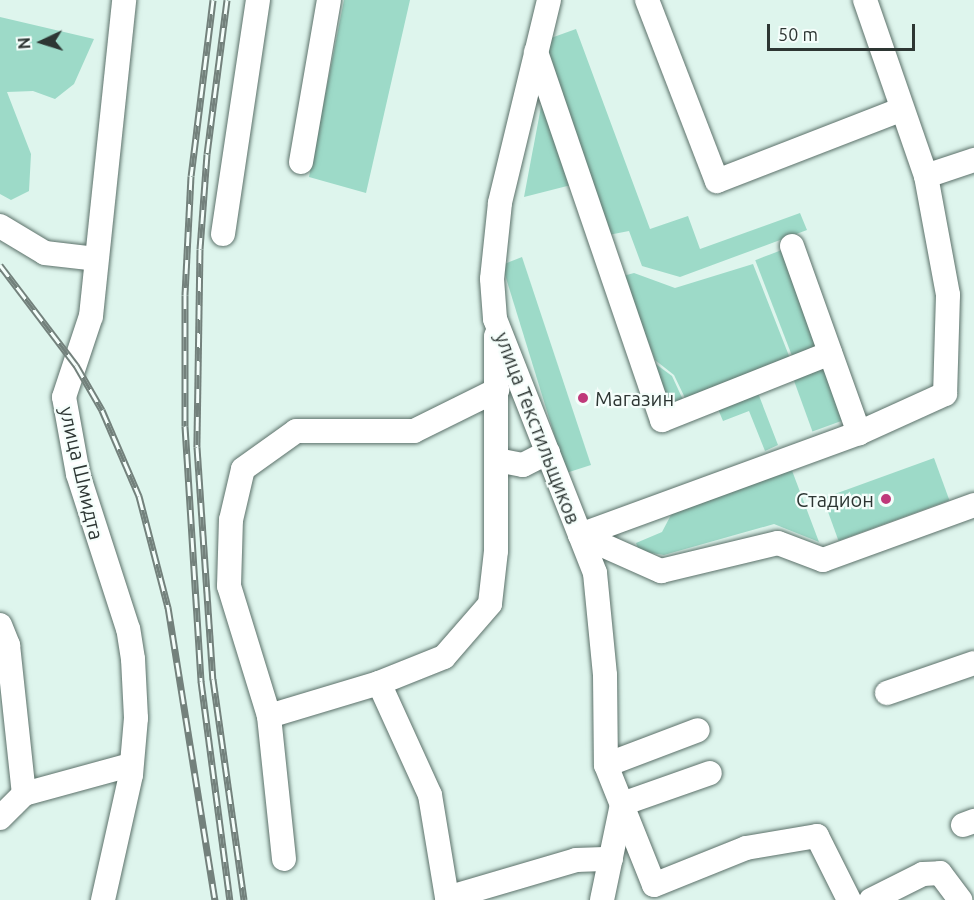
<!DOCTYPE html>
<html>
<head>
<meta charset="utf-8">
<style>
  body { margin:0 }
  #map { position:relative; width:974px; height:900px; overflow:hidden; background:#def5ed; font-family:Ubuntu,sans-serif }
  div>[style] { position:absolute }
  .green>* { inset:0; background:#9ddac8; transform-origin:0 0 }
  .roads { filter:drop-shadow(0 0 2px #5c716a) drop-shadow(0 0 2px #5c716a) }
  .minor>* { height:24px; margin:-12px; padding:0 12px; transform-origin:12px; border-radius:12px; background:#fff }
  .rail>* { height:7px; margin-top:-3.5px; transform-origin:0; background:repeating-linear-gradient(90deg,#f5fefb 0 14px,#73817c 0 28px); box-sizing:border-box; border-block:2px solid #73817c }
  .dots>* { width:16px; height:16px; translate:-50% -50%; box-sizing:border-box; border:3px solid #f5fefb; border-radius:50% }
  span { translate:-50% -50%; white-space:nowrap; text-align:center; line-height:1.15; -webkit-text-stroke:4.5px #f5fefb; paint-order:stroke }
  .poi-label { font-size:20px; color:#2d3633 }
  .left { translate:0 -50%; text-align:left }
  .right { translate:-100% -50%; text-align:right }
  .street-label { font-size:20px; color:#2d3633 }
  .north { position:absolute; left:12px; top:12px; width:60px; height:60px; -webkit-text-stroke:4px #f5fefb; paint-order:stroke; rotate:266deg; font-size:16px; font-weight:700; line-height:24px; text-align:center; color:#2d3633 }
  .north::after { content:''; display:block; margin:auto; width:21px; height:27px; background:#2d3633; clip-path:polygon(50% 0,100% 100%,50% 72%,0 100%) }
  .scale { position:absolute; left:767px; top:24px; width:148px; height:27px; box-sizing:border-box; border:3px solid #2d3633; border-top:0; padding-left:8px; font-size:18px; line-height:21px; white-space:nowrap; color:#2d3633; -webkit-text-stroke:4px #f5fefb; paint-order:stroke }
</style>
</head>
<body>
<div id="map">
  <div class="green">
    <i style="clip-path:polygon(344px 0,410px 0,366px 193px,309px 177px)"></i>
    <i style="clip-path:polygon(0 17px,94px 39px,74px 84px,55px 99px,33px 91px,7px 92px,31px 154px,29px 191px,11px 200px,0 194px)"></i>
    <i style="clip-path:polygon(576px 29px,650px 229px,688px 216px,700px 249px,800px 213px,807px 230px,680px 277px,642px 266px,629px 231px,603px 236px,537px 43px)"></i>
    <i style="clip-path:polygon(543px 96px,575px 184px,524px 197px)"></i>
    <i style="left:787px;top:248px;width:108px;height:34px;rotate:69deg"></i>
    <i style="clip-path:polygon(522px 257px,591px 465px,566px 473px,502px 265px)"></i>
    <i style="clip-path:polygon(753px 264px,791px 361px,686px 400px,674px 375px,655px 360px,623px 276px,634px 273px,675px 288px)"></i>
    <i style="clip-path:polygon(653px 362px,672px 376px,684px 402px,664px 410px)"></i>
    <i style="left:828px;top:363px;width:59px;height:38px;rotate:70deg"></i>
    <i style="clip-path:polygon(758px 393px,778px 445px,765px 451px,749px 411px,723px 421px,718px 409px)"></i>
    <i style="left:934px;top:458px;width:45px;height:118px;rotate:70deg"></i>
    <i style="clip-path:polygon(788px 460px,819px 542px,774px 524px,664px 555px,639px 551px,636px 543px,662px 532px,672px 513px)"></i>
  </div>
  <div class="roads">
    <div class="minor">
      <i style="left:549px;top:0;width:209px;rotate:103.6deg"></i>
      <i style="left:500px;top:203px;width:76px;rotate:96deg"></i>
      <i style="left:492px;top:279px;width:40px;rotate:85.7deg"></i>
      <i style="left:495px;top:319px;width:273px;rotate:68.5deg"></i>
      <i style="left:595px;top:573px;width:102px;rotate:84.4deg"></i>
      <i style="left:605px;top:675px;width:90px;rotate:89.4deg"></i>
      <i style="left:606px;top:765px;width:129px;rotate:68.2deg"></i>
      <i style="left:654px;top:885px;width:99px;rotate:-21.9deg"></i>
      <i style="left:746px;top:848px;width:72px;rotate:-9.6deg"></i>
      <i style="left:817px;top:836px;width:72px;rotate:63.4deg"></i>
      <i style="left:647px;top:0;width:194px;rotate:68.9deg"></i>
      <i style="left:717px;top:181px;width:196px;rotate:-21.2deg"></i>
      <i style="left:865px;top:0;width:186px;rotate:70.9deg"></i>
      <i style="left:926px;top:176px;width:121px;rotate:79.5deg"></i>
      <i style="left:948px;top:295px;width:99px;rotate:91.7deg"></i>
      <i style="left:945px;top:394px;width:94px;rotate:155.6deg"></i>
      <i style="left:859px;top:433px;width:297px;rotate:159.9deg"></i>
      <i style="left:580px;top:535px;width:89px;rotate:24deg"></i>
      <i style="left:661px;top:571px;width:120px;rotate:-13.5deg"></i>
      <i style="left:778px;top:543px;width:48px;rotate:20.7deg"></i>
      <i style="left:823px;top:560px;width:161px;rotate:-20deg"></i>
      <i style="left:536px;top:52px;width:389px;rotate:71.1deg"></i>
      <i style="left:662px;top:420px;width:181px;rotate:-21.7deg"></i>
      <i style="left:301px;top:162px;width:164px;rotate:-80.2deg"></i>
      <i style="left:926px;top:176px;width:51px;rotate:-18.4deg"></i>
      <i style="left:0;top:226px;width:52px;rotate:31deg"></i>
      <i style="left:45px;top:253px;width:51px;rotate:6.7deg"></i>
      <i style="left:223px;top:234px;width:237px;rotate:-81.5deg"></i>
      <i style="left:792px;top:246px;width:199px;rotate:70.3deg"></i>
      <i style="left:496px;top:336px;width:215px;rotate:90deg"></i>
      <i style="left:496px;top:551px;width:53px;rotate:96.5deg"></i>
      <i style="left:490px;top:604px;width:70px;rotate:131deg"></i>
      <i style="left:444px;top:657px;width:70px;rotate:158.2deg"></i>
      <i style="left:379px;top:683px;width:123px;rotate:65.5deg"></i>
      <i style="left:430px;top:795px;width:104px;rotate:80.6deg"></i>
      <i style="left:447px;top:898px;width:134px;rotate:-16.4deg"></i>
      <i style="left:576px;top:860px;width:35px;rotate:-2deg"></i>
      <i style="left:497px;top:460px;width:26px;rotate:11deg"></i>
      <i style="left:523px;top:465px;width:28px;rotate:-27deg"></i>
      <i style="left:0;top:625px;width:22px;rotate:68deg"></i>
      <i style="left:8px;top:645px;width:150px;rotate:83.9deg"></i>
      <i style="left:887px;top:693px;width:92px;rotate:-19deg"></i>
      <i style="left:269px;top:716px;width:115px;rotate:-16.7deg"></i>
      <i style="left:606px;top:765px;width:98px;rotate:-20.8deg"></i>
      <i style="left:622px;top:804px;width:93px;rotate:-19.4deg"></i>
      <i style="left:0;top:818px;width:34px;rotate:-45deg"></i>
      <i style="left:24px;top:794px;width:110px;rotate:-15.3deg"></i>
      <i style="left:963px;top:825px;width:12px;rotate:-20deg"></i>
      <i style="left:284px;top:859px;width:144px;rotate:-96deg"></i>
      <i style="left:269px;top:716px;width:136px;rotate:-107.1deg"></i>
      <i style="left:229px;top:586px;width:66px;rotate:-88.3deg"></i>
      <i style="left:231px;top:520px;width:52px;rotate:-76.8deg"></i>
      <i style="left:243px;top:469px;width:65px;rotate:-35.6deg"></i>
      <i style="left:296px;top:431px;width:118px"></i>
      <i style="left:414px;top:431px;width:93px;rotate:-26.3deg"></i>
      <i style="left:103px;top:900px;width:128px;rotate:-77.4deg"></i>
      <i style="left:131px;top:775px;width:57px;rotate:-85deg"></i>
      <i style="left:136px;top:718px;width:59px;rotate:-92.9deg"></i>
      <i style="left:133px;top:659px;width:30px;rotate:-99deg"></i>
      <i style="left:128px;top:629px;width:163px;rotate:-107.9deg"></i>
      <i style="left:78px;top:474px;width:78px;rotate:-100.3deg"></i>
      <i style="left:64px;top:397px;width:85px;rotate:-71.6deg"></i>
      <i style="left:91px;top:316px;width:318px;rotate:-84deg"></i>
      <i style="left:602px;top:900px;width:98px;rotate:-78.2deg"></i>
      <i style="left:871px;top:900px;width:58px;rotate:-26.6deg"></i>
      <i style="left:923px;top:874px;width:17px;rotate:-3deg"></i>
      <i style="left:940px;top:873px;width:34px;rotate:53deg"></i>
    </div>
  </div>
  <div class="rail">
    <i style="left:213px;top:0;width:177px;rotate:97.1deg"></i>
    <i style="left:191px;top:176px;width:119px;rotate:92.9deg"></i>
    <i style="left:185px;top:295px;width:131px;rotate:90deg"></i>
    <i style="left:185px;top:426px;width:256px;rotate:86.4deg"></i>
    <i style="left:201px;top:681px;width:221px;rotate:82.5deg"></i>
    <i style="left:227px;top:0;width:155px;rotate:97.4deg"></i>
    <i style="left:207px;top:154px;width:95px;rotate:94.2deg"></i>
    <i style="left:200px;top:249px;width:198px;rotate:90.9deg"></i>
    <i style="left:197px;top:447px;width:233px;rotate:86.1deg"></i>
    <i style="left:213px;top:679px;width:223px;rotate:82deg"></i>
    <i style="left:0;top:265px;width:126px;rotate:52.8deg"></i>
    <i style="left:76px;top:365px;width:52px;rotate:60deg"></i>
    <i style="left:102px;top:410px;width:94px;rotate:66.7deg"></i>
    <i style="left:139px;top:496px;width:115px;rotate:75.4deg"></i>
    <i style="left:168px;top:607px;width:297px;rotate:80.9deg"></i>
  </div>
  <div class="dots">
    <i style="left:583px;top:398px;background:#bf397a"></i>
    <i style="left:886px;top:499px;background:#bf397a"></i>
  </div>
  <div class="poi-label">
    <span class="left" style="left:595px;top:398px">Магазин</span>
    <span class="right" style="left:874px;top:499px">Стадион</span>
  </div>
  <div class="street-label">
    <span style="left:538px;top:428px;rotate:69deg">улица Текстильщиков</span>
    <span style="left:82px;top:473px;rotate:77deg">улица Шмидта</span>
  </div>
  <div class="north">N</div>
  <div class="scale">50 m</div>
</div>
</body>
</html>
